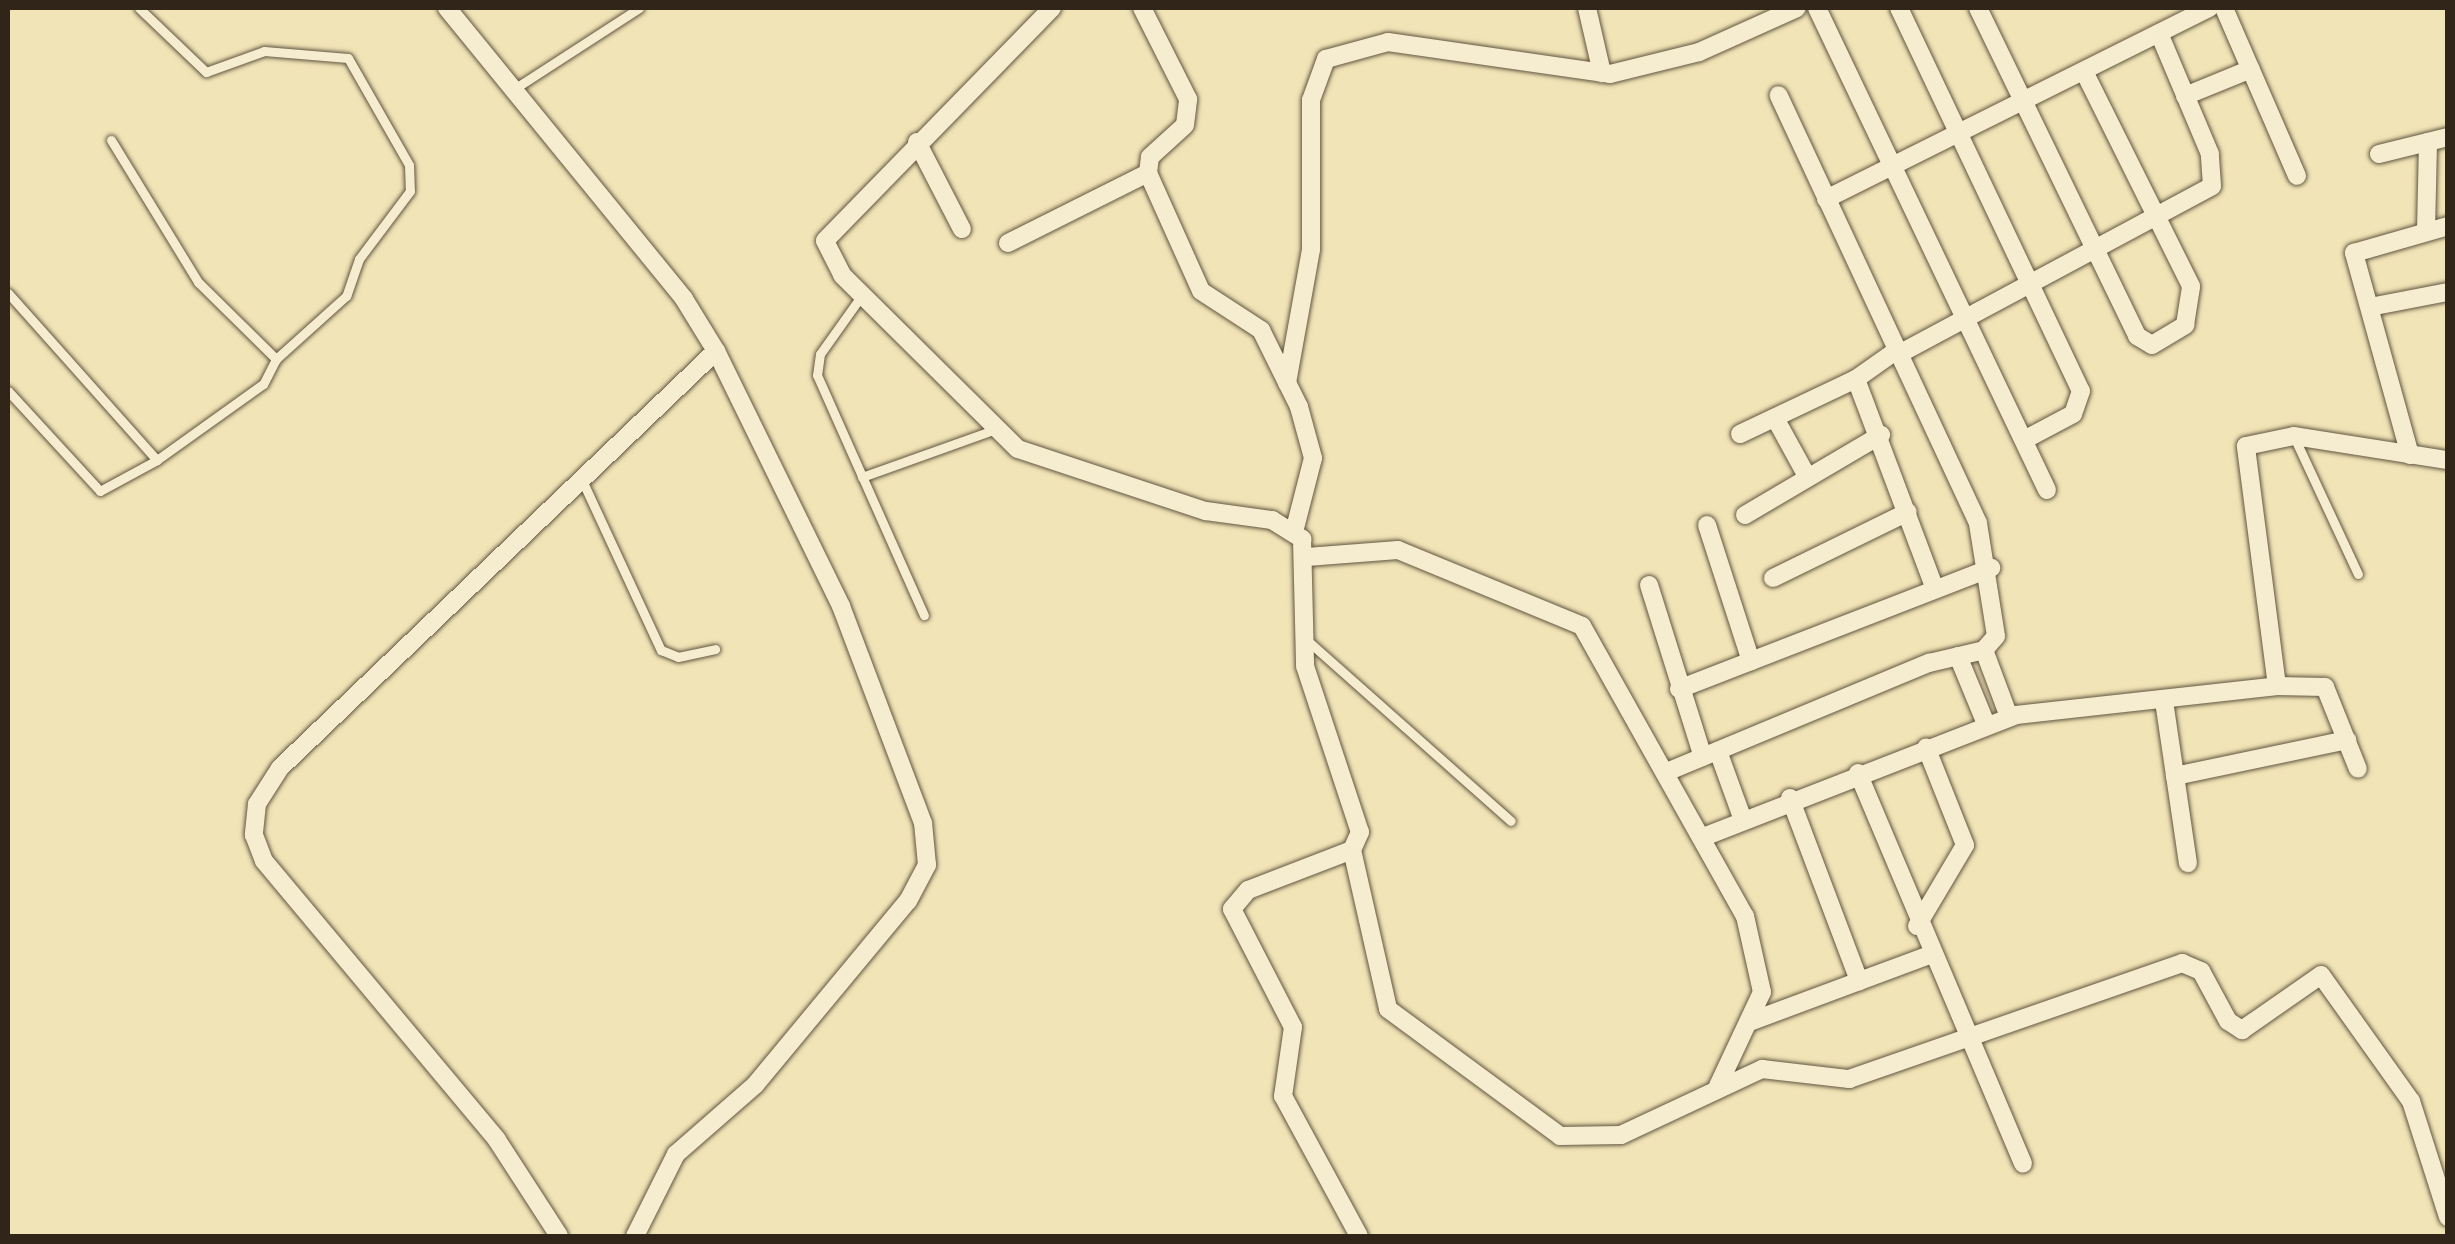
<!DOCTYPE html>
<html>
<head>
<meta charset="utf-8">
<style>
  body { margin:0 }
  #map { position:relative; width:2455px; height:1244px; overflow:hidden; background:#f1e4b6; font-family:"IM FELL French Canon",serif }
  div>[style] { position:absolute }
  .roads { filter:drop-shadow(0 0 2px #615541) drop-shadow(0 0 2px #615541) }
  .service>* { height:9px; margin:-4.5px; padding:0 4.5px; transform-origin:4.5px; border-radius:4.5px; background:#f6edd0 }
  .minor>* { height:18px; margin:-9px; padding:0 9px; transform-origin:9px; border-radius:9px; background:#f6edd0 }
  span { translate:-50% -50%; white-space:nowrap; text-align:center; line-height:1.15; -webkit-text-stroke:8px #f6edd0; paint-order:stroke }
  .frame { position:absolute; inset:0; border:10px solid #31251a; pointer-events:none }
</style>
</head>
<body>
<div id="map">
  <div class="roads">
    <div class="service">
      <i style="left:139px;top:8px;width:93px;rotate:43.7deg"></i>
      <i style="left:206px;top:72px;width:62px;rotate:-19.9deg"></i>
      <i style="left:264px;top:51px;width:84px;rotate:4.8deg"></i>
      <i style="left:348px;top:58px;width:123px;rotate:60.3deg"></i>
      <i style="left:409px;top:165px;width:26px;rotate:88deg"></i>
      <i style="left:410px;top:191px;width:85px;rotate:126.9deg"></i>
      <i style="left:359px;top:259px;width:39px;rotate:109deg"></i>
      <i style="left:346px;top:296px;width:94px;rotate:138deg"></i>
      <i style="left:514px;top:89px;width:149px;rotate:-32.9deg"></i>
      <i style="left:111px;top:140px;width:167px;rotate:58.5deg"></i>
      <i style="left:198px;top:282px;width:110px;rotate:44.6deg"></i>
      <i style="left:276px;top:359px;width:28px;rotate:117deg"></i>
      <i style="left:263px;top:384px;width:130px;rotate:144.4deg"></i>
      <i style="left:8px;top:293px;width:224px;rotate:48.3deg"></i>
      <i style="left:157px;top:460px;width:65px;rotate:151.5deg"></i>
      <i style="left:100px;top:491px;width:136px;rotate:-132.6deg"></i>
      <i style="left:862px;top:295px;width:72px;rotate:125.4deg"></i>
      <i style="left:820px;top:354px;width:21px;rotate:98deg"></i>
      <i style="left:817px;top:375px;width:263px;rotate:66deg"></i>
      <i style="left:2295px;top:439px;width:149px;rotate:65deg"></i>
      <i style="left:862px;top:477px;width:142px;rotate:-19.7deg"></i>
      <i style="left:581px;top:478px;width:190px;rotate:65.1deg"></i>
      <i style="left:661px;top:650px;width:18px;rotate:22deg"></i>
      <i style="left:678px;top:657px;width:38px;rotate:-12deg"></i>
      <i style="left:1308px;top:641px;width:271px;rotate:41.6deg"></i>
    </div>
    <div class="minor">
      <i style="left:447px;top:8px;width:375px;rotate:50.8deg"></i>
      <i style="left:684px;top:299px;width:61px;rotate:58.4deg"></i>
      <i style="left:716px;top:351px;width:603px;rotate:136.28deg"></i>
      <i style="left:280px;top:768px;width:43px;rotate:122.6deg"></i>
      <i style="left:257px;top:804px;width:31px;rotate:96deg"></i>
      <i style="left:254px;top:835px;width:28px;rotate:69deg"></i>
      <i style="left:264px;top:861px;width:363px;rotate:50.1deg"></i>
      <i style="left:497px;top:1140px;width:114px;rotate:57.1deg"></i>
      <i style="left:1052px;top:8px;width:325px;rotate:134.3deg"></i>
      <i style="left:825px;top:241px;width:38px;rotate:63deg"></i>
      <i style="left:842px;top:275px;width:247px;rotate:44.7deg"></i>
      <i style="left:1018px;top:449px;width:198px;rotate:18.3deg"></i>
      <i style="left:1206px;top:511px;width:67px;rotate:7.8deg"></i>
      <i style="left:1272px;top:520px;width:36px;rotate:32deg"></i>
      <i style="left:1302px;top:539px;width:127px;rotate:88.6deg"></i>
      <i style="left:1305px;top:666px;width:175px;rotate:71.7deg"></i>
      <i style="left:1360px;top:832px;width:20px;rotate:114deg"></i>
      <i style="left:1352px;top:850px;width:111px;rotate:159deg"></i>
      <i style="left:1248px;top:890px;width:25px;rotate:130deg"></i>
      <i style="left:1232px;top:909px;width:133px;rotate:62.7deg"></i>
      <i style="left:1293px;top:1027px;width:70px;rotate:98.2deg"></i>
      <i style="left:1283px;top:1096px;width:159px;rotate:61.5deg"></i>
      <i style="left:1587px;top:8px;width:67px;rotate:77deg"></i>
      <i style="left:1817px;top:8px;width:534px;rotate:64.49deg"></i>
      <i style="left:1899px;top:8px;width:424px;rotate:64.6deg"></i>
      <i style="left:2081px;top:391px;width:24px;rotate:109deg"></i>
      <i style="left:2073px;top:414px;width:55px;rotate:152deg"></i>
      <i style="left:1978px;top:8px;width:365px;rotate:64.1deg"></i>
      <i style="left:2137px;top:336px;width:17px;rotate:31deg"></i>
      <i style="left:2152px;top:345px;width:39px;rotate:-31deg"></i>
      <i style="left:2185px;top:325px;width:39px;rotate:-81deg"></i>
      <i style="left:2191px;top:286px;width:240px;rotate:-116.5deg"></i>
      <i style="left:2224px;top:8px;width:183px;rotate:66.5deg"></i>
      <i style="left:2185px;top:96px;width:71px;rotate:-22.2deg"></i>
      <i style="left:917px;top:142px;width:98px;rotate:62.7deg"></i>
      <i style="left:2379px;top:154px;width:71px;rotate:-13.8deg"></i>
      <i style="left:1148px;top:173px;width:129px;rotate:65.8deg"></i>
      <i style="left:1201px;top:291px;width:72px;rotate:33deg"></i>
      <i style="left:1261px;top:330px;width:86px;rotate:63.7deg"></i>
      <i style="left:1299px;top:407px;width:53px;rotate:74.6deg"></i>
      <i style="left:1313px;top:458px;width:76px;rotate:104.4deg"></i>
      <i style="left:1826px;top:199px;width:428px;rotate:-26.5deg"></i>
      <i style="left:2426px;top:231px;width:89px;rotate:-88.7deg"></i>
      <i style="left:1008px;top:243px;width:157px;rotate:-26.6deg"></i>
      <i style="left:1148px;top:173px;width:16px;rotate:-83deg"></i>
      <i style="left:1150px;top:157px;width:47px;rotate:-42.4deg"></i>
      <i style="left:1185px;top:125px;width:26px;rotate:-83deg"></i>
      <i style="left:1188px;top:99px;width:102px;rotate:-116.8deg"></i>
      <i style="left:2375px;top:306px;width:74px;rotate:-10.9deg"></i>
      <i style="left:1897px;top:350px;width:50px;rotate:144.7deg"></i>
      <i style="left:1856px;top:379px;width:224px;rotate:69.4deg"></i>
      <i style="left:1899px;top:354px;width:355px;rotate:-28.2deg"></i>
      <i style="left:2212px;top:186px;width:32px;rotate:-94deg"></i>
      <i style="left:2210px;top:154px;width:131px;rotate:-112.9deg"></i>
      <i style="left:1287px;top:383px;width:136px;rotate:-79.8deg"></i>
      <i style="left:1311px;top:249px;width:149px;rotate:-90deg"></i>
      <i style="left:1311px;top:100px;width:44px;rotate:-69.9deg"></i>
      <i style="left:1326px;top:59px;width:64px;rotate:-15.3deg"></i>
      <i style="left:1388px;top:42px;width:224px;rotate:8.2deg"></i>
      <i style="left:1610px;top:74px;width:92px;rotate:-13.9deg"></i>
      <i style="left:1699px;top:52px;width:107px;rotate:-24.2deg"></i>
      <i style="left:1775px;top:418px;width:68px;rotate:61.2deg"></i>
      <i style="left:1740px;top:434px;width:128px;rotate:-25.4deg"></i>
      <i style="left:2410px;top:455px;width:210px;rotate:-105.5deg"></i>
      <i style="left:2354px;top:253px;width:98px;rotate:-16deg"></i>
      <i style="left:1745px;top:515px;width:158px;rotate:-30.5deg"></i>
      <i style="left:1707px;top:525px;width:143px;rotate:72.1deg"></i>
      <i style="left:1307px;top:557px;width:91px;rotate:-4.4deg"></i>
      <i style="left:1398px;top:550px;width:199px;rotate:22.4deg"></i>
      <i style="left:1582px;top:626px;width:333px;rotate:60.7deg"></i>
      <i style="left:1745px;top:916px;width:78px;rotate:77.4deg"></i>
      <i style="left:1762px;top:992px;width:104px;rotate:115.1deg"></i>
      <i style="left:1773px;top:578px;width:150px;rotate:-26.1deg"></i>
      <i style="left:1649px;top:585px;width:180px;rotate:72.6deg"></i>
      <i style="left:1984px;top:650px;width:72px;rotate:69.5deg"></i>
      <i style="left:1958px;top:656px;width:74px;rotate:67.6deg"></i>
      <i style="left:2277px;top:686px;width:242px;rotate:-97.4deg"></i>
      <i style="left:2246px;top:446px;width:49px;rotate:-11.8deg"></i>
      <i style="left:2294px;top:436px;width:156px;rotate:8.9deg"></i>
      <i style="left:1679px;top:689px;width:335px;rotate:-21.2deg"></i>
      <i style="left:2164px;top:701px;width:164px;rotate:81.6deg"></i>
      <i style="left:1718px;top:751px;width:73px;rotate:70.1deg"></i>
      <i style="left:1669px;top:771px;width:282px;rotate:-22.6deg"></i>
      <i style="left:1929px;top:663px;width:57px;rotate:-13.3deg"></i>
      <i style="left:1984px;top:650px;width:18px;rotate:-49deg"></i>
      <i style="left:1996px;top:636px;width:114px;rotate:-99.1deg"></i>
      <i style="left:1978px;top:523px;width:472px;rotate:-115deg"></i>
      <i style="left:1858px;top:773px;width:424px;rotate:67.1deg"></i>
      <i style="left:2175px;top:776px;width:176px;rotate:-11.8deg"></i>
      <i style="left:1790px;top:798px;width:196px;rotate:69.3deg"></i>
      <i style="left:1706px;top:836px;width:333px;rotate:-21.3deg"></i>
      <i style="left:2016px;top:715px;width:263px;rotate:-6.3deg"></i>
      <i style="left:2277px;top:686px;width:48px;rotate:1.2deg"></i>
      <i style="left:2325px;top:687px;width:88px;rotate:68.1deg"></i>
      <i style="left:1352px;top:850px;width:163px;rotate:77.2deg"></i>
      <i style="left:1388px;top:1009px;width:214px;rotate:36.4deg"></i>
      <i style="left:1560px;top:1136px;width:61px;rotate:-0.9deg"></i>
      <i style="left:1621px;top:1135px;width:156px;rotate:-25.1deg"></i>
      <i style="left:1762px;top:1069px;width:88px;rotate:6.6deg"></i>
      <i style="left:1849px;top:1079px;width:353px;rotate:-19.2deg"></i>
      <i style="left:2182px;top:963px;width:21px;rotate:23deg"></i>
      <i style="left:2201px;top:971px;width:57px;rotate:61.6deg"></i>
      <i style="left:2228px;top:1021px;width:17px;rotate:33deg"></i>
      <i style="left:2242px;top:1030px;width:96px;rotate:-34.8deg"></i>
      <i style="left:2321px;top:975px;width:155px;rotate:54.5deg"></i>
      <i style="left:2411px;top:1101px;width:122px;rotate:72.3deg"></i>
      <i style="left:1917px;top:926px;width:94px;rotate:-59.3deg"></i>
      <i style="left:1965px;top:845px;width:105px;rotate:-111.7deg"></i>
      <i style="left:1752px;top:1021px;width:189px;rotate:-20.4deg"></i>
      <i style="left:635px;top:1236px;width:92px;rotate:-63.4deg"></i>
      <i style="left:676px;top:1154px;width:105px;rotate:-41.1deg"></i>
      <i style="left:755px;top:1085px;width:239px;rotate:-50.3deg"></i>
      <i style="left:908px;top:901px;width:41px;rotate:-62.2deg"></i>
      <i style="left:927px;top:865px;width:42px;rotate:-95.4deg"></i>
      <i style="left:923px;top:823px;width:232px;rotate:-110.7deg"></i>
      <i style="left:841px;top:606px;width:284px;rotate:-116.1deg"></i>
    </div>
  </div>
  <div class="frame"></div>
</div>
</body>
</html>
